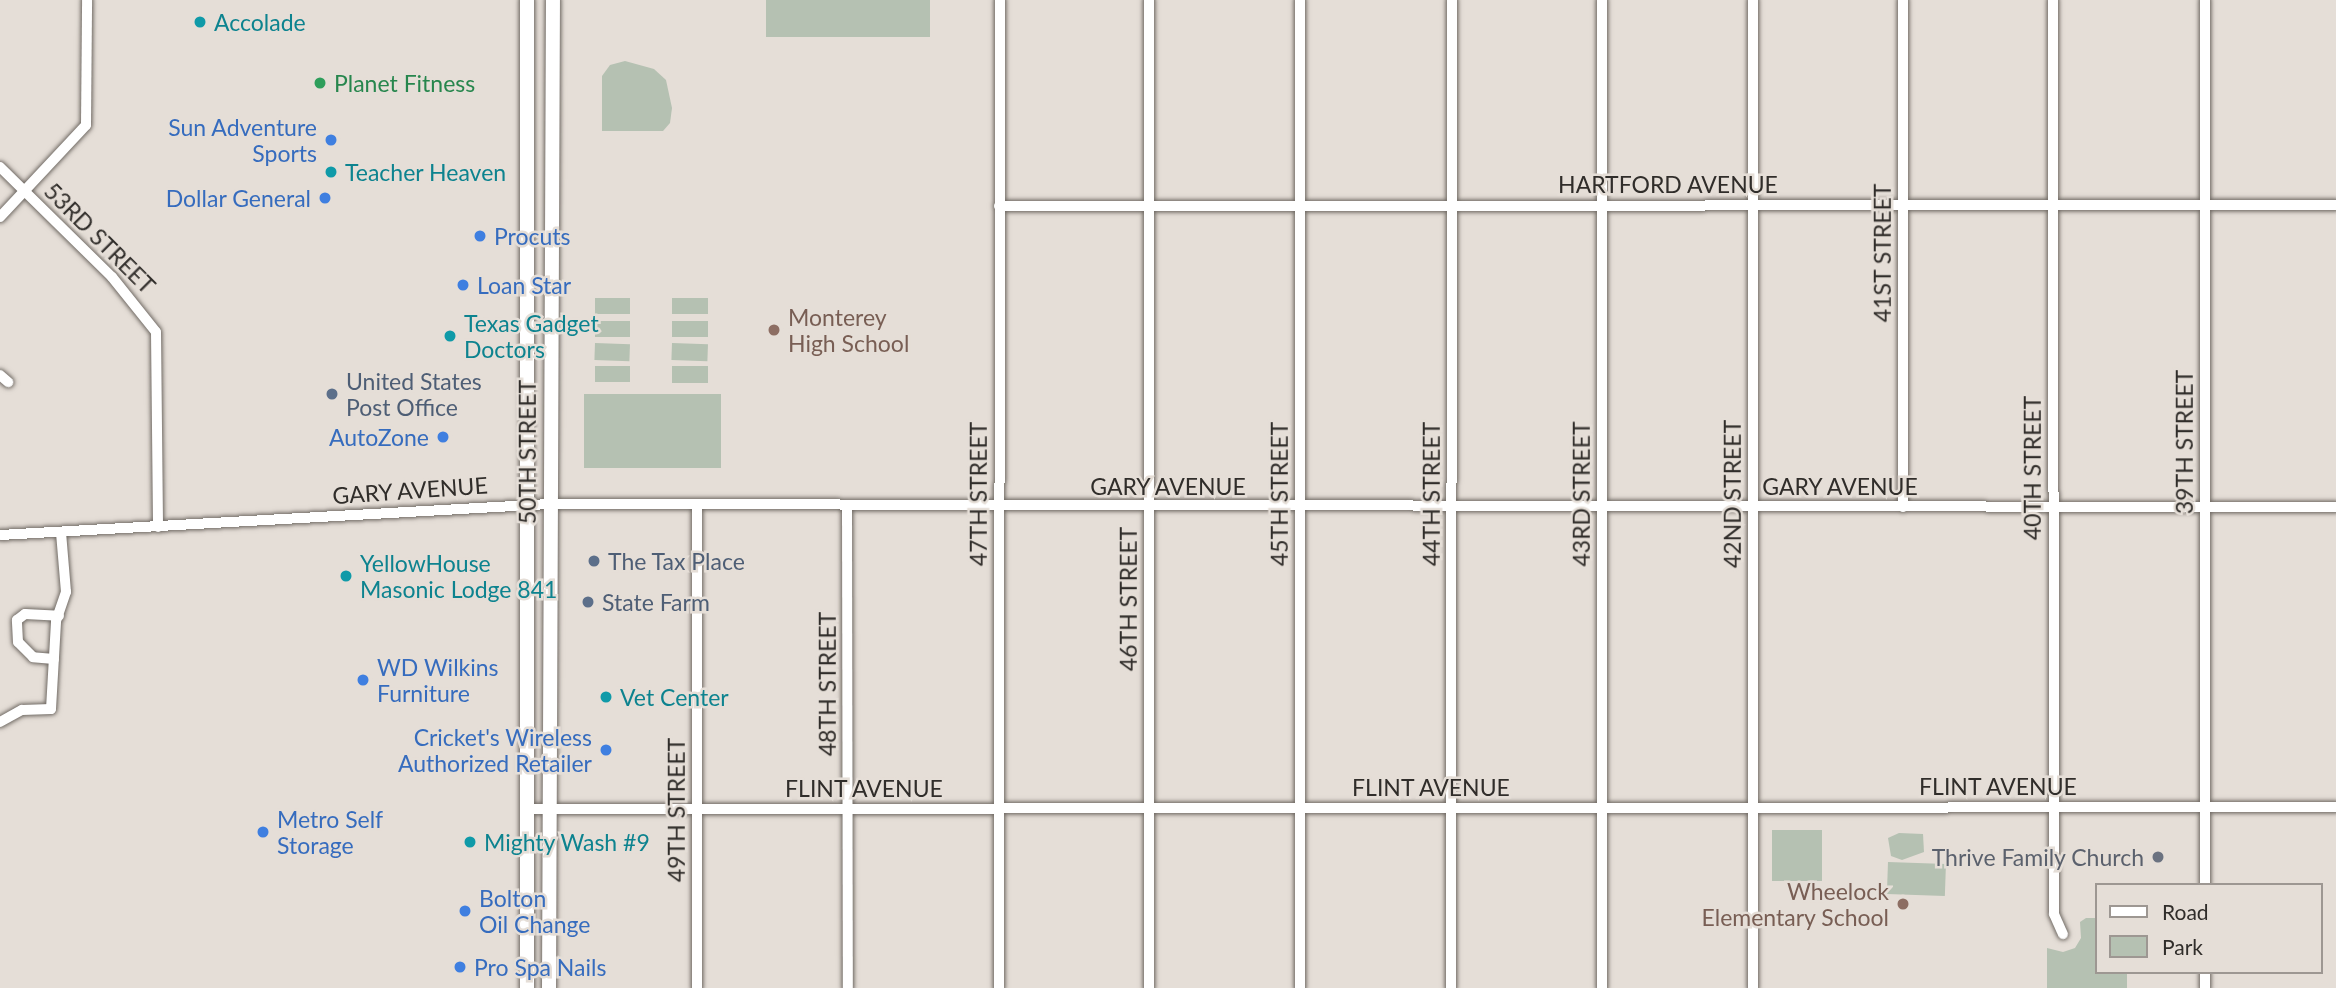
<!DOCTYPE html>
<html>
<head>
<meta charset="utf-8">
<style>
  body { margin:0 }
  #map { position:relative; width:2336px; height:988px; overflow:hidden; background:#e5ded7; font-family:Lato,sans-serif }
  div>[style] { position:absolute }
  .green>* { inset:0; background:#b5c1b2; transform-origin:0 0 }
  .roads { filter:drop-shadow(0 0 2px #716b65) drop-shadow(0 0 2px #716b65) }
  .minor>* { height:10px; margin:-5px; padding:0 5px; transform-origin:5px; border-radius:5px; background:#fff }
  .major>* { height:14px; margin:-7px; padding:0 7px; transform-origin:7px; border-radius:7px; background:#fff }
  .dots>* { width:19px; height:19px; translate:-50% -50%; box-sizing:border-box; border:4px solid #e5ded7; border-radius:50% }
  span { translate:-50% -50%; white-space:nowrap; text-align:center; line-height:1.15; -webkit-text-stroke:5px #e5ded7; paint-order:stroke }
  .culture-label { font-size:23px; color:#0d838f }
  .left { translate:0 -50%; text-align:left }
  .leisure-label { font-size:23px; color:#27864d }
  .shop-label { font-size:23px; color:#366cbe }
  .right { translate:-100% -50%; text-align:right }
  .street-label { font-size:23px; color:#302d2a }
  .education-label { font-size:23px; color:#785e54 }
  .service-label { font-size:23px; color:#4e5e75 }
  .worship-label { font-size:23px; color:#5b616d }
  .legend { position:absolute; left:2095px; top:883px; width:228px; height:91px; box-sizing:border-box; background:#e5ded7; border:2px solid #9d9792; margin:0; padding:9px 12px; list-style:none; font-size:21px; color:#302d2a }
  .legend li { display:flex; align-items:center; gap:14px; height:35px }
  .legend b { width:35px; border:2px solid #9d9792 }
</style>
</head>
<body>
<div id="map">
  <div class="green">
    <i style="left:766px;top:0;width:164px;height:37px"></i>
    <i style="clip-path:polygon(625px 61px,654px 69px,666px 80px,672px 108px,670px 123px,663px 131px,602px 131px,602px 76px,610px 65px)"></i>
    <i style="left:595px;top:298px;width:35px;height:16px"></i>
    <i style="left:672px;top:298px;width:36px;height:16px"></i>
    <i style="left:595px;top:321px;width:35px;height:16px"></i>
    <i style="left:672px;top:321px;width:36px;height:16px"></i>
    <i style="left:595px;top:343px;width:35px;height:17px;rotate:2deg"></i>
    <i style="left:672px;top:343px;width:36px;height:17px;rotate:2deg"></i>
    <i style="left:595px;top:366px;width:35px;height:16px"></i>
    <i style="left:672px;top:366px;width:36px;height:17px"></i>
    <i style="left:584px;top:394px;width:137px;height:74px"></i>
    <i style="left:1772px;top:830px;width:50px;height:51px"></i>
    <i style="clip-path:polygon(1899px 833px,1923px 834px,1924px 852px,1902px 860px,1891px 856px,1888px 838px)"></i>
    <i style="left:1888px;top:862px;width:58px;height:32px;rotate:2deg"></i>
    <i style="clip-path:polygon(2086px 918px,2096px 918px,2096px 972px,2127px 972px,2127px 988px,2047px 988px,2047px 948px,2063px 952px,2075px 948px,2081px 938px,2080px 922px)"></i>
  </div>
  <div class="roads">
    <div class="minor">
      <i style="left:1149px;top:0;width:988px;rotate:90deg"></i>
      <i style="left:1300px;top:0;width:988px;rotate:90deg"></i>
      <i style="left:1602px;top:0;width:988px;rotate:90deg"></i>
      <i style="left:1753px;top:0;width:988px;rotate:90deg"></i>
      <i style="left:1903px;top:0;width:507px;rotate:90deg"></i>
      <i style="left:2053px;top:0;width:914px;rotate:89.94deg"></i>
      <i style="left:2054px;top:914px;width:22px;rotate:66deg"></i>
      <i style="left:2205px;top:0;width:885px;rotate:90deg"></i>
      <i style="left:0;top:167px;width:157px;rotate:44.5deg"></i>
      <i style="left:112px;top:277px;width:70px;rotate:51.3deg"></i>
      <i style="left:156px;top:332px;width:195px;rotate:89.4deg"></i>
      <i style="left:999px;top:206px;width:1337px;rotate:-0.04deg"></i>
      <i style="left:0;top:217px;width:126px;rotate:-46.9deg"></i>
      <i style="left:86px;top:125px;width:125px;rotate:-89.5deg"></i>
      <i style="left:0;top:375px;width:11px;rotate:41deg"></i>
      <i style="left:847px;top:506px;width:482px;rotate:89.9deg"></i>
      <i style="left:0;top:535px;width:550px;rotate:-3.23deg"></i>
      <i style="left:549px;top:504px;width:1787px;rotate:0.1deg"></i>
      <i style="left:54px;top:659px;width:21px;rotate:-175deg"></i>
      <i style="left:33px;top:657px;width:21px;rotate:-135deg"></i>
      <i style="left:18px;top:642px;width:22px;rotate:-93deg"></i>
      <i style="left:17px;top:620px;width:10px;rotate:-37deg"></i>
      <i style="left:25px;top:614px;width:34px;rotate:3deg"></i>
      <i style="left:0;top:722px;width:25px;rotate:-29deg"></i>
      <i style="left:22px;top:710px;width:29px;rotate:-2deg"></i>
      <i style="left:51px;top:709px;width:88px;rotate:-86.7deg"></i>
      <i style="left:56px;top:621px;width:31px;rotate:-71deg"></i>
      <i style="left:66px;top:592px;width:59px;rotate:-94.8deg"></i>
      <i style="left:527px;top:809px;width:1809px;rotate:-0.06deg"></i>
      <i style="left:2205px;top:972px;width:16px;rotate:90deg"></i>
      <i style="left:697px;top:988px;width:482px;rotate:-90deg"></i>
      <i style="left:999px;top:988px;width:988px;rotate:-89.94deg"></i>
      <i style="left:1451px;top:988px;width:988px;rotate:-89.94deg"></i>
    </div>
    <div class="major">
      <i style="left:527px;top:0;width:988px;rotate:90deg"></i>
      <i style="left:549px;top:988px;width:988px;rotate:-89.77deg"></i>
    </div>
  </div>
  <div class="dots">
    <i style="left:200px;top:22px;background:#0f9aa8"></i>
    <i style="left:320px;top:83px;background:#2e9e5b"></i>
    <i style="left:331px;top:140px;background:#3f7fe0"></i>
    <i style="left:331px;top:172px;background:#0f9aa8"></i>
    <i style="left:325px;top:198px;background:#3f7fe0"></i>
    <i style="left:480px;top:236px;background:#3f7fe0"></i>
    <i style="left:463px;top:285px;background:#3f7fe0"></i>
    <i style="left:774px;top:330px;background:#8d6e63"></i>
    <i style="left:450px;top:336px;background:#0f9aa8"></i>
    <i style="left:332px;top:394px;background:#5c6f8a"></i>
    <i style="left:443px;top:437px;background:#3f7fe0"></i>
    <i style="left:594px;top:561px;background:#5c6f8a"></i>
    <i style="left:346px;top:576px;background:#0f9aa8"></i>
    <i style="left:588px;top:602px;background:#5c6f8a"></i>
    <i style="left:363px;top:680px;background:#3f7fe0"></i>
    <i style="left:606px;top:697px;background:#0f9aa8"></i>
    <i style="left:606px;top:750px;background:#3f7fe0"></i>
    <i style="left:263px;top:832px;background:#3f7fe0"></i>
    <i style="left:470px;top:842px;background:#0f9aa8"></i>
    <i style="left:2158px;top:857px;background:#6b7280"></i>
    <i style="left:1903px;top:904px;background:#8d6e63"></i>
    <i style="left:465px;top:911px;background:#3f7fe0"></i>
    <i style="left:460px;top:967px;background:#3f7fe0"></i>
  </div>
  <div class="culture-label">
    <span class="left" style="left:214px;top:22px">Accolade</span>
    <span class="left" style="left:345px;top:172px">Teacher Heaven</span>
    <span class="left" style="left:464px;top:336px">Texas Gadget<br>Doctors</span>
    <span class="left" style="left:360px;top:576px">YellowHouse<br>Masonic Lodge 841</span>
    <span class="left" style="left:620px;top:697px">Vet Center</span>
    <span class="left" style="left:484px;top:842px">Mighty Wash #9</span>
  </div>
  <div class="leisure-label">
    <span class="left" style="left:334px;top:83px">Planet Fitness</span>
  </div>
  <div class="shop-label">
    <span class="right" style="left:317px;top:140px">Sun Adventure<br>Sports</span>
    <span class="right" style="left:311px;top:198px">Dollar General</span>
    <span class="left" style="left:494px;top:236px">Procuts</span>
    <span class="left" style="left:477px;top:285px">Loan Star</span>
    <span class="right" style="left:429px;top:437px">AutoZone</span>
    <span class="left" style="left:377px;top:680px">WD Wilkins<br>Furniture</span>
    <span class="right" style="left:592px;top:750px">Cricket's Wireless<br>Authorized Retailer</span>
    <span class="left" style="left:277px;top:832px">Metro Self<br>Storage</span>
    <span class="left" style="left:479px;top:911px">Bolton<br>Oil Change</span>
    <span class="left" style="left:474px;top:967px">Pro Spa Nails</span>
  </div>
  <div class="street-label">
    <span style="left:1668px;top:184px">HARTFORD AVENUE</span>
    <span style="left:100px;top:238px;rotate:45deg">53RD STREET</span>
    <span style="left:1882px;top:253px;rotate:-90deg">41ST STREET</span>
    <span style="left:2184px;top:442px;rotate:-90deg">39TH STREET</span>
    <span style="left:527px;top:452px;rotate:-90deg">50TH STREET</span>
    <span style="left:2032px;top:468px;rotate:-90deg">40TH STREET</span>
    <span style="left:1168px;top:486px">GARY AVENUE</span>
    <span style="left:1840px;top:486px">GARY AVENUE</span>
    <span style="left:410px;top:490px;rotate:-4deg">GARY AVENUE</span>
    <span style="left:978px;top:494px;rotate:-90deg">47TH STREET</span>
    <span style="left:1279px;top:494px;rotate:-90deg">45TH STREET</span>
    <span style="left:1431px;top:494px;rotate:-90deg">44TH STREET</span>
    <span style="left:1581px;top:494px;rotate:-90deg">43RD STREET</span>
    <span style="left:1732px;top:494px;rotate:-90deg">42ND STREET</span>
    <span style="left:1128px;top:599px;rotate:-90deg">46TH STREET</span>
    <span style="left:827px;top:684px;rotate:-90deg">48TH STREET</span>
    <span style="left:1998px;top:786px">FLINT AVENUE</span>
    <span style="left:1431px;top:787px">FLINT AVENUE</span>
    <span style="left:864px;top:788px">FLINT AVENUE</span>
    <span style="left:676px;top:810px;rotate:-90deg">49TH STREET</span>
  </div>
  <div class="education-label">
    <span class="left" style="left:788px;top:330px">Monterey<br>High School</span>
    <span class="right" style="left:1889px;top:904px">Wheelock<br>Elementary School</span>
  </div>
  <div class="service-label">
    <span class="left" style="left:346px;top:394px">United States<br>Post Office</span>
    <span class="left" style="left:608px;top:561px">The Tax Place</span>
    <span class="left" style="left:602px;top:602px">State Farm</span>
  </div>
  <div class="worship-label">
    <span class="right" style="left:2144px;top:857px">Thrive Family Church</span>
  </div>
  <ul class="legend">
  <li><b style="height:9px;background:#fff"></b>Road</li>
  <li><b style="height:19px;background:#b5c1b2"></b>Park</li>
  </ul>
</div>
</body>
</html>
